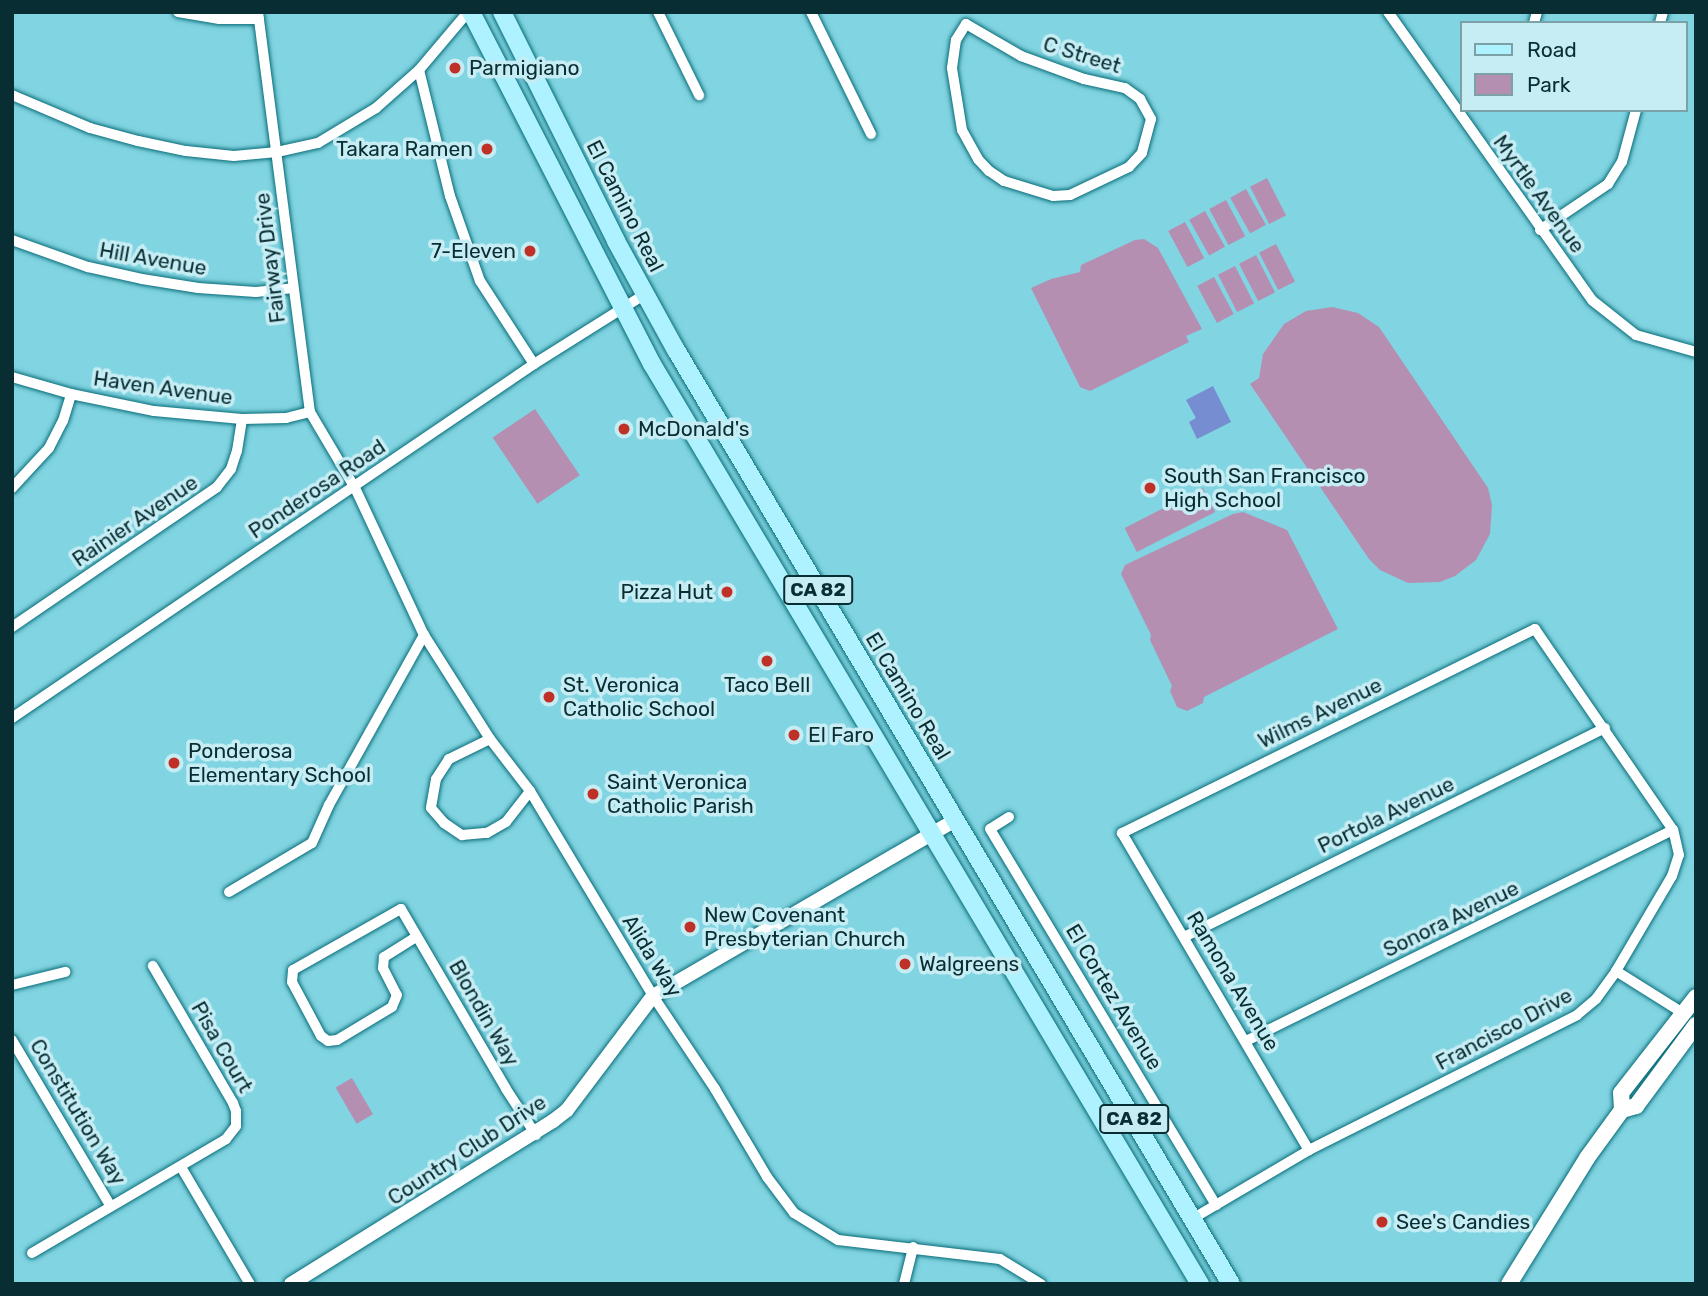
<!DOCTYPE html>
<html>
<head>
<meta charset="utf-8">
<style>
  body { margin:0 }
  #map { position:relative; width:1708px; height:1296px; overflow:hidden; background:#81d4e1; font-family:Rubik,sans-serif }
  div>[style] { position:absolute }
  .green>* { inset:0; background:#b58fb2; transform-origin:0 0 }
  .water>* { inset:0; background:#768dd1 }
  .roads { filter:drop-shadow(0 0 2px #086d79) drop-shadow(0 0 2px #086d79) }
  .minor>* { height:10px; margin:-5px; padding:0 5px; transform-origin:5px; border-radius:5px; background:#fff }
  .tertiary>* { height:14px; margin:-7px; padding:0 7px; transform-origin:7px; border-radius:7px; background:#fff }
  .secondary>* { height:16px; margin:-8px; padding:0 8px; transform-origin:8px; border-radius:8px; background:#fff }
  .primary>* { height:18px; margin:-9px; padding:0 9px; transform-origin:9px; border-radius:9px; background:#adf2fe }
  .dots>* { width:19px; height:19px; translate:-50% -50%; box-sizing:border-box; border:4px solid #c7edf4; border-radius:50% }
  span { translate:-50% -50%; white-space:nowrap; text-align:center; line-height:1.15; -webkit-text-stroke:7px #c7edf4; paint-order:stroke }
  .shield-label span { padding:2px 5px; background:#c7edf4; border:2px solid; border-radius:5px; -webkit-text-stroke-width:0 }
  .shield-label { font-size:19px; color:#082d32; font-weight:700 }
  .street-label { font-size:21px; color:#082d32 }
  .poi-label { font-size:21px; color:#082d32 }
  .left { translate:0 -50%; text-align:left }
  .right { translate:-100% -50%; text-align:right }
  .frame { position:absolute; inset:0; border:14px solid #082d32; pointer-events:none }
  .legend { position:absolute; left:1460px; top:21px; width:228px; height:91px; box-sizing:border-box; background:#c7edf4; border:2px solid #7ba0a6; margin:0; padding:9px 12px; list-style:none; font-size:21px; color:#082d32 }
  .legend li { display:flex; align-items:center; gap:14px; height:35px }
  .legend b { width:35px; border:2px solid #7ba0a6 }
</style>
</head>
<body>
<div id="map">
  <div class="green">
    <i style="left:1267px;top:178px;width:42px;height:19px;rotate:63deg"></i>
    <i style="left:1246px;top:189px;width:41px;height:18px;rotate:61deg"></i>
    <i style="left:1226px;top:200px;width:41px;height:19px;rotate:62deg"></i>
    <i style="left:1205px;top:211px;width:41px;height:18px;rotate:61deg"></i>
    <i style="left:1185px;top:222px;width:41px;height:19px;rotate:62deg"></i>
    <i style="clip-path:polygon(1144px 239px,1158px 248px,1202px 329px,1186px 336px,1189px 342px,1090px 391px,1080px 387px,1031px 288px,1051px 279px,1080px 272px,1081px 265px,1135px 240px)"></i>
    <i style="left:1276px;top:244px;width:42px;height:19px;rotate:63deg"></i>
    <i style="left:1256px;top:255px;width:42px;height:19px;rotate:63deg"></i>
    <i style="left:1235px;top:266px;width:42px;height:19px;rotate:63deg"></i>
    <i style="left:1214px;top:277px;width:42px;height:19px;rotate:62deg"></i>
    <i style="clip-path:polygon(1332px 307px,1358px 313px,1379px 327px,1488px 488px,1492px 505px,1490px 534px,1476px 560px,1455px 576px,1440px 582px,1408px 583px,1380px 570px,1369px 559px,1250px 384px,1259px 378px,1263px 354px,1284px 324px,1306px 311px)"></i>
    <i style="left:535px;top:409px;width:80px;height:51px;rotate:56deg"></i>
    <i style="left:1203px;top:488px;width:27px;height:88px;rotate:63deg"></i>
    <i style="clip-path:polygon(1243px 512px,1287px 530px,1338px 629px,1204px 697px,1203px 703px,1187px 711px,1177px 707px,1170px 691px,1172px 686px,1150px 640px,1151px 635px,1121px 574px,1125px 565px,1233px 514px)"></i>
    <i style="left:352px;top:1078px;width:42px;height:19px;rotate:60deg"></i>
  </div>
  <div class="water">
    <i style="clip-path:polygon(1213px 386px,1231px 422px,1197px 439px,1189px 422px,1196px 418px,1186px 400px)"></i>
  </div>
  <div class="roads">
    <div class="minor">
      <i style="left:178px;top:12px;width:42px;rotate:9.7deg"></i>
      <i style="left:219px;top:19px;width:40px"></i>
      <i style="left:258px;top:12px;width:403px;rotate:82.6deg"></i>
      <i style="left:310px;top:412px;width:88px;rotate:59.4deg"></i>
      <i style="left:355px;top:488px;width:162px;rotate:64.9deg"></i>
      <i style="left:424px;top:635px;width:123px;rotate:57.6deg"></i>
      <i style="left:490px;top:739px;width:66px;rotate:52.4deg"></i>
      <i style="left:530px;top:791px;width:239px;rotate:59deg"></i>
      <i style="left:653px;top:996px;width:112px;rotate:56.3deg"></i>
      <i style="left:715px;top:1089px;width:102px;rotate:59.4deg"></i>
      <i style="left:767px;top:1177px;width:45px;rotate:53.1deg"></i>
      <i style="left:794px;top:1213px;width:52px;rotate:31.5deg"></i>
      <i style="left:838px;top:1240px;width:163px;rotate:6.7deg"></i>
      <i style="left:1000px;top:1259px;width:48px;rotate:31.4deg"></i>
      <i style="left:658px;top:12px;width:93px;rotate:63.7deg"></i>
      <i style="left:811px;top:12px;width:136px;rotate:63.8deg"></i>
      <i style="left:1388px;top:12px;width:354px;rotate:54.7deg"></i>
      <i style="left:1593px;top:301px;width:55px;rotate:38.3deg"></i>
      <i style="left:1636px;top:335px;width:62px;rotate:15.8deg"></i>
      <i style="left:1534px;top:23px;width:11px;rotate:-75deg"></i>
      <i style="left:1660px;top:23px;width:11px;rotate:-75deg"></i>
      <i style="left:966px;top:24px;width:64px;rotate:30.2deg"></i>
      <i style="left:1021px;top:56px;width:67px;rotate:20.1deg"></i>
      <i style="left:1084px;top:79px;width:42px;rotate:12.4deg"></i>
      <i style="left:1125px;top:88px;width:19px;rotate:36deg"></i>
      <i style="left:1140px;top:99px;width:23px;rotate:61deg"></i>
      <i style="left:1151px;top:119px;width:35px;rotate:105deg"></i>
      <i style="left:1142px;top:153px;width:19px;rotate:133deg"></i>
      <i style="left:1129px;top:167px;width:65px;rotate:154.6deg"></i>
      <i style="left:1070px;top:195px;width:17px;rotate:177deg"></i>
      <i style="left:1053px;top:196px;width:51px;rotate:-163deg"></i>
      <i style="left:1004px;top:181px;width:18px;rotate:-146deg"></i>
      <i style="left:989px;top:171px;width:16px;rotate:-133deg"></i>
      <i style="left:978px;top:159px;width:33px;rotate:-119deg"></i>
      <i style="left:962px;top:130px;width:63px;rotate:-99.2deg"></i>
      <i style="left:952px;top:68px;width:28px;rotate:-82deg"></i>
      <i style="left:956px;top:40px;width:19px;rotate:-58deg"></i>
      <i style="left:419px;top:70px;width:130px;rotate:76.2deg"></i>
      <i style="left:450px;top:196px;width:90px;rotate:70.6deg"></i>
      <i style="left:480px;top:281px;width:99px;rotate:57deg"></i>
      <i style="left:12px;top:95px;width:85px;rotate:22.9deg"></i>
      <i style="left:90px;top:128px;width:50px;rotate:15.2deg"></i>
      <i style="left:138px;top:141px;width:49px;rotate:11.8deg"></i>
      <i style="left:186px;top:151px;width:48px;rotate:5.9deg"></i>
      <i style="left:234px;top:156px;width:43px;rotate:-5.3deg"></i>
      <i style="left:277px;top:152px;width:42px;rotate:-12.4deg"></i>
      <i style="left:318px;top:143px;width:68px;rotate:-31.1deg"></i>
      <i style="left:376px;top:108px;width:57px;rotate:-41.5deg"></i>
      <i style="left:419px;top:70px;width:76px;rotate:-49.8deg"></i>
      <i style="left:1540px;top:230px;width:82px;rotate:-34.1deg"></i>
      <i style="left:1608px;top:184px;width:26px;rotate:-58deg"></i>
      <i style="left:1622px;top:162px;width:54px;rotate:-74.9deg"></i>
      <i style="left:12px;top:240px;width:81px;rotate:19.6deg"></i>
      <i style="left:88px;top:267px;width:55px;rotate:12.5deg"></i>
      <i style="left:142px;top:279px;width:57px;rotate:9.1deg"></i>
      <i style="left:198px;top:288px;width:58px;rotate:3.9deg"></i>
      <i style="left:256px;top:292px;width:37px;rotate:-6deg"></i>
      <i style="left:12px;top:377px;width:61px;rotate:16.1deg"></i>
      <i style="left:71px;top:394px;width:85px;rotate:11.6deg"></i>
      <i style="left:154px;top:411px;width:88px;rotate:5.2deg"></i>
      <i style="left:242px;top:419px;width:44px;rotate:-1.3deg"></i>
      <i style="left:286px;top:418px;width:25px;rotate:-14deg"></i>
      <i style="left:12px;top:488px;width:54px;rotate:-47.2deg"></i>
      <i style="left:49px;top:448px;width:30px;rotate:-63deg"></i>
      <i style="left:63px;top:421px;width:28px;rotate:-73deg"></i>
      <i style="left:12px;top:627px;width:248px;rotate:-34.3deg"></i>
      <i style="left:217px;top:487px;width:23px;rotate:-52deg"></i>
      <i style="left:231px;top:469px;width:19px;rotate:-72deg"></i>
      <i style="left:237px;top:451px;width:32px;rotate:-81deg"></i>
      <i style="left:12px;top:718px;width:631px;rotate:-34.14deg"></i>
      <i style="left:534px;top:364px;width:131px;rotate:-32.2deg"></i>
      <i style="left:490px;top:739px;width:46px;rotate:154deg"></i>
      <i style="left:449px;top:759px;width:24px;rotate:123deg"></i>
      <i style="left:436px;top:779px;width:29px;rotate:100deg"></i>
      <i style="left:431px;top:808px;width:20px;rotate:49deg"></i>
      <i style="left:444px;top:823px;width:22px;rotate:34deg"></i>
      <i style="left:462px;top:835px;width:25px;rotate:-5deg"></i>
      <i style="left:487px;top:833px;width:22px;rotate:-30deg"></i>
      <i style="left:506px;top:822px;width:39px;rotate:-52deg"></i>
      <i style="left:1009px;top:817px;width:22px;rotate:148deg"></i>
      <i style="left:990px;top:829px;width:439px;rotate:59deg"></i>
      <i style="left:229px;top:892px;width:96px;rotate:-30.6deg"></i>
      <i style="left:312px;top:843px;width:42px;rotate:-65.9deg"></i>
      <i style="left:329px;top:805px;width:195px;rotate:-60.8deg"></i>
      <i style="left:416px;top:937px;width:38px;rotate:148deg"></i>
      <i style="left:384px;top:957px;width:11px;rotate:95deg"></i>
      <i style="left:383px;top:968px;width:30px;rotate:63deg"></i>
      <i style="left:397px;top:995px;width:13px;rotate:113deg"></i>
      <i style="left:392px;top:1007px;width:64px;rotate:149deg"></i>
      <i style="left:337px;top:1040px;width:9px;rotate:174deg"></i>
      <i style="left:328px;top:1041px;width:9px;rotate:-144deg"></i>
      <i style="left:321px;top:1036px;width:61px;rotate:-118.2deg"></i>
      <i style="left:292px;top:982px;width:12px;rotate:-85deg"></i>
      <i style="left:293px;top:970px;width:124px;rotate:-29.5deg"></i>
      <i style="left:401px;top:909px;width:208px;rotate:59.7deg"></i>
      <i style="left:506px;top:1089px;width:55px;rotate:56.9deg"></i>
      <i style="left:1184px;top:937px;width:470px;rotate:-26.4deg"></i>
      <i style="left:1616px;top:971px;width:79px;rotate:32.1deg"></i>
      <i style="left:12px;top:985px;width:55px;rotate:-13.8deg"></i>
      <i style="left:12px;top:1040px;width:192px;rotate:59.3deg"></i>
      <i style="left:1246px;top:1041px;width:476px;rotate:-26.3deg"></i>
      <i style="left:181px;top:1167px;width:136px;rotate:59.5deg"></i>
      <i style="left:1192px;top:1219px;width:136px;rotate:-30.5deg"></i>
      <i style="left:1309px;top:1150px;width:300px;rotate:-26.7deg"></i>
      <i style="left:1577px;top:1015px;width:25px;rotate:-40deg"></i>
      <i style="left:1596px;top:999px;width:34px;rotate:-54deg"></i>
      <i style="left:1616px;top:971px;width:110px;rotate:-59.5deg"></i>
      <i style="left:1672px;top:876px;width:22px;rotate:-72deg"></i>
      <i style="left:1679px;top:855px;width:26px;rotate:-103deg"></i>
      <i style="left:1673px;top:830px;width:244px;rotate:-124.5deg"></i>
      <i style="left:1535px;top:629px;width:461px;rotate:153.7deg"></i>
      <i style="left:1122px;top:833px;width:368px;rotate:59.5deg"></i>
      <i style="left:32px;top:1253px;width:225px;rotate:-30.4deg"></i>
      <i style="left:226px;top:1139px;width:16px;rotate:-52deg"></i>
      <i style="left:236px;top:1126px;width:15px;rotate:-90deg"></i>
      <i style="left:236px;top:1111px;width:9px;rotate:-111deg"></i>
      <i style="left:233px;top:1103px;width:159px;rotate:-120.3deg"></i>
      <i style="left:904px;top:1284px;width:38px;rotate:-76deg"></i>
    </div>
    <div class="tertiary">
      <i style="left:291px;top:1284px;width:309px;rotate:-31.9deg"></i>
      <i style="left:553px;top:1121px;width:18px;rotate:-38deg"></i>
      <i style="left:567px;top:1110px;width:143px;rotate:-53deg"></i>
      <i style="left:653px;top:996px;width:350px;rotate:-30.2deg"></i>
    </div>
    <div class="secondary">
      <i style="left:1622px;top:1110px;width:17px;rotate:-93deg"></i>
      <i style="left:1621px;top:1093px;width:122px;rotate:-52deg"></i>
      <i style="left:1509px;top:1284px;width:148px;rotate:-58.2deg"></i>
      <i style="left:1587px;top:1158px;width:59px;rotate:-53.9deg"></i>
      <i style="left:1622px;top:1110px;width:15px;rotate:-16deg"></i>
      <i style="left:1636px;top:1106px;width:101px;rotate:-53.5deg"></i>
    </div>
    <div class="primary">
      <i style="left:471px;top:12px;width:396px;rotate:62.8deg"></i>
      <i style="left:652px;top:364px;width:1071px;rotate:59.22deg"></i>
      <i style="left:502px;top:12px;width:256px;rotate:63.5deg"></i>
      <i style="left:616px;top:241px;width:124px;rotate:61.2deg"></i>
      <i style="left:676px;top:350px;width:1086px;rotate:59.28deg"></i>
    </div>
  </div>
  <div class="dots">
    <i style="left:455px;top:68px;background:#bf3126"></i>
    <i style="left:487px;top:149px;background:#bf3126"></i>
    <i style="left:530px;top:251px;background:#bf3126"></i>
    <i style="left:624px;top:429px;background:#bf3126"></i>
    <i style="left:1150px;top:488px;background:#bf3126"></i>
    <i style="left:727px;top:592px;background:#bf3126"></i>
    <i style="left:767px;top:661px;background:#bf3126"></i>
    <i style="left:549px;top:697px;background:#bf3126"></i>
    <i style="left:794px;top:735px;background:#bf3126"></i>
    <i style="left:174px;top:763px;background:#bf3126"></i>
    <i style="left:593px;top:794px;background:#bf3126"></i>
    <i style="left:690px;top:927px;background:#bf3126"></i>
    <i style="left:905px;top:964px;background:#bf3126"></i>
    <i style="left:1382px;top:1222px;background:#bf3126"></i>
  </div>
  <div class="shield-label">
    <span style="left:818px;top:590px">CA 82</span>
    <span style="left:1134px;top:1119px">CA 82</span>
  </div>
  <div class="street-label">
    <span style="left:1082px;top:55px;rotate:17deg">C Street</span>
    <span style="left:1539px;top:194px;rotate:54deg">Myrtle Avenue</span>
    <span style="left:625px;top:206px;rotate:63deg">El Camino Real</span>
    <span style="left:270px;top:258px;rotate:-97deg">Fairway Drive</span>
    <span style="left:153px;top:259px;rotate:10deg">Hill Avenue</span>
    <span style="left:163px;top:388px;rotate:8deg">Haven Avenue</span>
    <span style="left:317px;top:489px;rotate:-34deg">Ponderosa Road</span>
    <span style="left:135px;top:521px;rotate:-34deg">Rainier Avenue</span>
    <span style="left:908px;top:696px;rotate:59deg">El Camino Real</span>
    <span style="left:1320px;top:713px;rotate:-26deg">Wilms Avenue</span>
    <span style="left:1386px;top:815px;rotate:-26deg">Portola Avenue</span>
    <span style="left:1451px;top:919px;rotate:-26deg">Sonora Avenue</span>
    <span style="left:652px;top:956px;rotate:58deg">Alida Way</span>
    <span style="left:1233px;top:981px;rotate:59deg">Ramona Avenue</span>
    <span style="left:1114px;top:997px;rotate:59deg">El Cortez Avenue</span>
    <span style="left:484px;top:1013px;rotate:60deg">Blondin Way</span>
    <span style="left:1504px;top:1029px;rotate:-28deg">Francisco Drive</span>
    <span style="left:222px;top:1047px;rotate:60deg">Pisa Court</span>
    <span style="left:78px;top:1112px;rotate:59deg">Constitution Way</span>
    <span style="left:467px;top:1150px;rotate:-33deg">Country Club Drive</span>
  </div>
  <div class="poi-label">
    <span class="left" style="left:469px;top:68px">Parmigiano</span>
    <span class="right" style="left:473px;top:149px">Takara Ramen</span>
    <span class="right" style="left:516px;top:251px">7-Eleven</span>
    <span class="left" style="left:638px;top:429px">McDonald's</span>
    <span class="left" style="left:1164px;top:488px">South San Francisco<br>High School</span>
    <span class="right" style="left:713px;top:592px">Pizza Hut</span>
    <span class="left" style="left:563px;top:697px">St. Veronica<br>Catholic School</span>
    <span style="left:767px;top:685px">Taco Bell</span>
    <span class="left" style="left:808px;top:735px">El Faro</span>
    <span class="left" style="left:188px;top:763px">Ponderosa<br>Elementary School</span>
    <span class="left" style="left:607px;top:794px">Saint Veronica<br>Catholic Parish</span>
    <span class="left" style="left:704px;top:927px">New Covenant<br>Presbyterian Church</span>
    <span class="left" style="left:919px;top:964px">Walgreens</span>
    <span class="left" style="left:1396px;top:1222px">See's Candies</span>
  </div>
  <div class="frame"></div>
  <ul class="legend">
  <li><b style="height:9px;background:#adf2fe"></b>Road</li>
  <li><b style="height:19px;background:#b58fb2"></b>Park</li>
  </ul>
</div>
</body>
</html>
